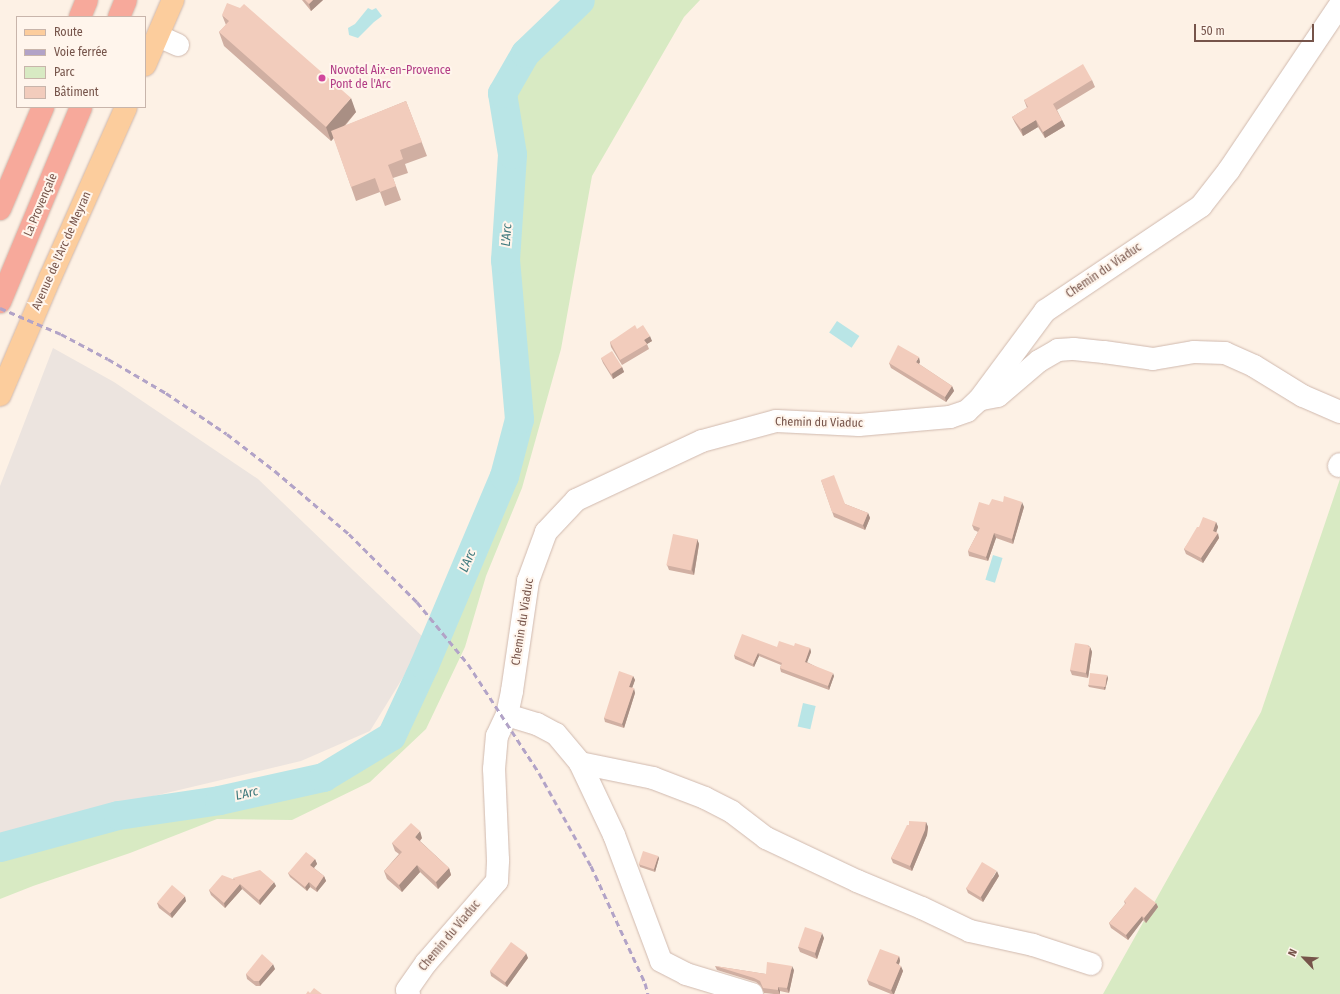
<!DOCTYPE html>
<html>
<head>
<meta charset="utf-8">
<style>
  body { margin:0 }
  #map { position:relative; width:1340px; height:994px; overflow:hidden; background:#fdf1e5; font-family:"Fira Sans Condensed",sans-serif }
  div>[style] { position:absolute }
  .industrial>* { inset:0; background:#ece4df }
  .green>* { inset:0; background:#d8eac3 }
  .water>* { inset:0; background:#b9e5e6; transform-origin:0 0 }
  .river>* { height:29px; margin:-14.5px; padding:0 14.5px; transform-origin:14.5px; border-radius:14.5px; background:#b9e5e6 }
  .roads { filter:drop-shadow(0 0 1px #d0b9ae) drop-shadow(0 0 1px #d0b9ae) }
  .minor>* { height:22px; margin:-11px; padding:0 11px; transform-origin:11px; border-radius:11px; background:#fff }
  .major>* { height:22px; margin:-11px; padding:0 11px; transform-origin:11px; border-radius:11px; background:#fccd9d }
  .highway>* { height:22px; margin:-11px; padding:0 11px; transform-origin:11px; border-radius:11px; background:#f7a99b }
  .rail>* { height:3px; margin-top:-1.5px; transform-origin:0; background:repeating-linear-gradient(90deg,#b2a3c7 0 6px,transparent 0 10px) }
  .wall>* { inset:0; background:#d0afa2 }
  .shaded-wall>* { inset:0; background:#a98f84 }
  .building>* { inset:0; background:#f2ccbc; transform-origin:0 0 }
  .dots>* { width:11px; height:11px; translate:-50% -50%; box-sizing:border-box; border:2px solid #fff5ec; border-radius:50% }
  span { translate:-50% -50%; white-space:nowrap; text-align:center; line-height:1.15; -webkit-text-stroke:4px #fff5ec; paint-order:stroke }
  .hotel-label { font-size:12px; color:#b23c85 }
  .left { translate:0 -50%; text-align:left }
  .street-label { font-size:12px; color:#76544a }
  .water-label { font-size:13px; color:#3d787c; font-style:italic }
  .legend { position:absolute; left:16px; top:16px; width:130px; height:92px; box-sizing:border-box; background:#fff5ec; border:1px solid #c8b5ab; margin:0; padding:5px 7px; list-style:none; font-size:12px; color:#76544a }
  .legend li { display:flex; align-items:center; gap:8px; height:20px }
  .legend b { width:20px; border:1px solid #c8b5ab }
  .north { position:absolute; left:1284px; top:938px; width:40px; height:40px; -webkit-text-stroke:3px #fff5ec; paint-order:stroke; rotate:295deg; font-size:11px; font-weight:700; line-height:16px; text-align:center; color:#76544a }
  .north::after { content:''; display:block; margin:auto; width:14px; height:18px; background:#76544a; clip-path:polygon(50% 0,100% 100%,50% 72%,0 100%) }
  .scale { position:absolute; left:1194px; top:24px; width:120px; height:18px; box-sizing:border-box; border:2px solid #76544a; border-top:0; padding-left:5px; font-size:12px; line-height:14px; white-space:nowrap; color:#76544a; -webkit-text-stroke:3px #fff5ec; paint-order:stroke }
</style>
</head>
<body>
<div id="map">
  <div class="industrial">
    <i style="clip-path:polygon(53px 348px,114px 382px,258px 479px,426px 640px,370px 731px,301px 761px,99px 809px,0 836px,0 486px)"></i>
  </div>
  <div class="green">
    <i style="clip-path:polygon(580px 0,700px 0,684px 17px,592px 176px,561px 349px,522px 488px,486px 576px,465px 647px,426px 729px,370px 782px,292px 820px,217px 819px,130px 853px,33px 886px,0 899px,0 847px,3px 846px,118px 815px,219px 800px,322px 777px,391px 736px,424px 665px,504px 476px,519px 419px,505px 260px,512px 154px,502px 93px,525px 53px)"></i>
    <i style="clip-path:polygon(1340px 479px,1340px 994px,1103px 994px,1261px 712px)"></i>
  </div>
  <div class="water">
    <i style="clip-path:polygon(368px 8px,372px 10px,376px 8px,382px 16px,374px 22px,358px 38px,349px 35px,348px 28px,355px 24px)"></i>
    <i style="left:837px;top:321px;width:27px;height:14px;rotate:34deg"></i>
    <i style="left:993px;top:555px;width:10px;height:26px;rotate:17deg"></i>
    <i style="left:803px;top:703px;width:13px;height:24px;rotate:13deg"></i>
  </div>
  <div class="river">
    <i style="left:0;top:847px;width:122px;rotate:-15.2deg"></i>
    <i style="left:118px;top:815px;width:102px;rotate:-8.4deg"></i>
    <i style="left:219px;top:800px;width:107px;rotate:-12.5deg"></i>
    <i style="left:323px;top:777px;width:79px;rotate:-31.1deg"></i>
    <i style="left:391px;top:736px;width:78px;rotate:-65.1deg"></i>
    <i style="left:424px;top:665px;width:205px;rotate:-67.1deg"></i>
    <i style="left:504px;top:476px;width:59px;rotate:-75.3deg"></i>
    <i style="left:519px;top:419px;width:160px;rotate:-95deg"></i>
    <i style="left:505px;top:260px;width:106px;rotate:-86.2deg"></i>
    <i style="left:512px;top:154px;width:62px;rotate:-99.3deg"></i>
    <i style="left:502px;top:93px;width:46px;rotate:-60.1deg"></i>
    <i style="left:525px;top:53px;width:76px;rotate:-43.9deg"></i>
  </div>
  <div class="roads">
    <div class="minor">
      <i style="left:158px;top:36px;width:22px;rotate:24deg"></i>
      <i style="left:982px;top:399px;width:16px;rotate:-11deg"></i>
      <i style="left:998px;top:396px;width:54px;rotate:-40.5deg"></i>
      <i style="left:1039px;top:361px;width:22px;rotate:-30deg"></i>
      <i style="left:1058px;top:350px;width:16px;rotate:-4deg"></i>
      <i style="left:1074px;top:349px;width:30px;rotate:6deg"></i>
      <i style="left:1104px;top:352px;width:49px;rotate:8.1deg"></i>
      <i style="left:1153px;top:359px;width:42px;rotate:-9.7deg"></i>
      <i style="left:1194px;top:352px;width:31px;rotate:2deg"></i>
      <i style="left:1225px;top:353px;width:32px;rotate:24deg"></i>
      <i style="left:1254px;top:366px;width:57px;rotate:31.5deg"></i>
      <i style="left:1303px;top:396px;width:40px;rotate:23.4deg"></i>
      <i style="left:1339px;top:466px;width:2px;rotate:-63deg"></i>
      <i style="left:507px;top:715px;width:31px;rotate:17deg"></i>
      <i style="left:537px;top:724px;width:21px;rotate:28deg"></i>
      <i style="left:556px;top:734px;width:38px;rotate:50deg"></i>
      <i style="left:580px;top:763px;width:75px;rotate:11.6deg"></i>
      <i style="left:653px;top:778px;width:56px;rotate:21deg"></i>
      <i style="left:705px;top:798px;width:30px;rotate:27deg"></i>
      <i style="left:732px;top:812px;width:43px;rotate:37.4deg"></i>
      <i style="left:766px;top:838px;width:101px;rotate:25.3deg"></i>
      <i style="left:857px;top:881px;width:70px;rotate:22.6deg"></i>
      <i style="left:922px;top:908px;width:53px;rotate:25.6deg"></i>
      <i style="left:970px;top:931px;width:65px;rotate:12.5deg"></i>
      <i style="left:1033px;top:945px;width:61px;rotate:18.1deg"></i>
      <i style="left:580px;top:763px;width:80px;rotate:64.7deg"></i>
      <i style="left:614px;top:835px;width:134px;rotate:69.5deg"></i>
      <i style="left:661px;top:961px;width:28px;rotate:27deg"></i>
      <i style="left:686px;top:974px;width:69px;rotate:16.9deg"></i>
      <i style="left:409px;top:994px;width:4px;rotate:-117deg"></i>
      <i style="left:407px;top:990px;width:33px;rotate:-55deg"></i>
      <i style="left:426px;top:963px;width:108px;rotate:-49.1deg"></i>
      <i style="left:497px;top:881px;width:21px;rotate:-87deg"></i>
      <i style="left:498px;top:860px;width:91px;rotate:-92.5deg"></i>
      <i style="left:494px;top:769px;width:33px;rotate:-85deg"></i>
      <i style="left:497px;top:736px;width:23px;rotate:-65deg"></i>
      <i style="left:507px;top:715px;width:25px;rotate:-78deg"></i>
      <i style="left:512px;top:691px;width:111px;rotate:-81.7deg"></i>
      <i style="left:528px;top:581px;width:52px;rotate:-69.8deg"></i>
      <i style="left:546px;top:532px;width:44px;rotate:-46.8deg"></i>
      <i style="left:576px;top:500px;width:139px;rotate:-25.1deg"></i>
      <i style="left:702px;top:441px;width:77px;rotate:-15.1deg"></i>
      <i style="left:776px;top:421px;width:83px;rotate:2.8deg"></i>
      <i style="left:859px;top:425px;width:91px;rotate:-5deg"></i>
      <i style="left:950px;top:417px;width:18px;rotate:-19deg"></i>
      <i style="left:967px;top:411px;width:16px;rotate:-43deg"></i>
      <i style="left:979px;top:400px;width:111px;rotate:-53.4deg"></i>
      <i style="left:1045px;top:311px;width:188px;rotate:-33.9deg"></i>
      <i style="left:1201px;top:206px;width:46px;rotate:-52.1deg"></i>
      <i style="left:1229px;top:170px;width:199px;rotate:-56.1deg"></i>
    </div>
    <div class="major">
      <i style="left:145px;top:65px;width:71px;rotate:-66.7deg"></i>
      <i style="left:0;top:395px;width:127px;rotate:-66.9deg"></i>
      <i style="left:50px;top:278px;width:187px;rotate:-66deg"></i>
    </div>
    <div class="highway">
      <i style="left:80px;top:17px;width:18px;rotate:-68deg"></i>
      <i style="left:119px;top:17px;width:18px;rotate:-68deg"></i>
      <i style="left:0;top:209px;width:111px;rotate:-67.1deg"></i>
      <i style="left:0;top:302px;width:211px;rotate:-67.4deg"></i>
    </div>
  </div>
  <div class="rail">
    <i style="left:0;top:308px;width:66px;rotate:23.1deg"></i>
    <i style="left:61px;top:334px;width:53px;rotate:28deg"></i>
    <i style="left:108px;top:359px;width:67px;rotate:30.4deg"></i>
    <i style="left:166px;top:393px;width:73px;rotate:33.9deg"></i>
    <i style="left:227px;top:434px;width:61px;rotate:37.6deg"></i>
    <i style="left:275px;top:471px;width:97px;rotate:40.4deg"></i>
    <i style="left:349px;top:534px;width:96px;rotate:45deg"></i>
    <i style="left:417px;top:602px;width:80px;rotate:50.6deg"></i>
    <i style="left:468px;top:664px;width:130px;rotate:56.9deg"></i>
    <i style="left:539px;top:773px;width:107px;rotate:60.8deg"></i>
    <i style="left:591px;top:866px;width:129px;rotate:65.2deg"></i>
    <i style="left:645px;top:983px;width:11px;rotate:75deg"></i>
  </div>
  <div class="wall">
    <i style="clip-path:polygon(302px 0,323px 0,311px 11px)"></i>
    <i style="clip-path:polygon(222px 15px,356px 112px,345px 126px,406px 101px,427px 156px,405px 164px,408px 173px,393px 178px,401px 200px,385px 206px,380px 192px,356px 201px,334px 138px,331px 141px,224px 46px,219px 32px,226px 25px)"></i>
    <i style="clip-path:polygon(1092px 80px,1095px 87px,1057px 110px,1065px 126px,1045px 138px,1038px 127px,1023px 136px,1015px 123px,1012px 117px,1027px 108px,1024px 100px)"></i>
    <i style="clip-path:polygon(637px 329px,652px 341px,647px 344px,649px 349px,622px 365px,611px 347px,610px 342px)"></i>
    <i style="clip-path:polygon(601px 358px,622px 367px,624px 372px,613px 379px,603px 363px)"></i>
    <i style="clip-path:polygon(920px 362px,919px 364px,952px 386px,954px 391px,946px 402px,891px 368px,889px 363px)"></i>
    <i style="clip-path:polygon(821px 480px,845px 504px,868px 513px,870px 518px,865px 530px,834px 517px)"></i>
    <i style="clip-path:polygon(1003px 502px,1024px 507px,1013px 544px,996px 538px,988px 561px,969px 556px,968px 551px,978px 532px,974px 530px,972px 525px)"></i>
    <i style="clip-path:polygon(1216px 522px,1218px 527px,1216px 532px,1219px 538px,1203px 563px,1186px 554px,1184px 549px,1199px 527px)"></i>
    <i style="clip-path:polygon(697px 539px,699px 544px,694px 575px,669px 570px,667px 565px)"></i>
    <i style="clip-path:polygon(794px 646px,810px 648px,811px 652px,807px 662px,834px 676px,829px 690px,781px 672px,780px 668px,781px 665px,759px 656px,754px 667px,735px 659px,734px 655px,777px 647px)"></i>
    <i style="clip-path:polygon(1089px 646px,1090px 647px,1092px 652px,1088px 678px,1072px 675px,1070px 670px)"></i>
    <i style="clip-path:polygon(633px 676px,635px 680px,632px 688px,635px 693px,624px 728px,605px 722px,604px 718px)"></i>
    <i style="clip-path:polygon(1108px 678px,1105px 690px,1089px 687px,1088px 685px)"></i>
    <i style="clip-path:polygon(926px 822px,928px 827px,927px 835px,912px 871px,893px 863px,891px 858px,909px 825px)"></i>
    <i style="clip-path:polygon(422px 838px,420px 841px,449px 868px,451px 875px,438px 889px,420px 872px,402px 892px,387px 879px,384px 871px,399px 854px,395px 851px,392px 843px)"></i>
    <i style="clip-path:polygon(659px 858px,655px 872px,640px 867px,639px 864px)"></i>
    <i style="clip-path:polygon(315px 859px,317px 864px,314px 868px,324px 876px,326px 881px,317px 892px,310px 887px,307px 891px,290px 877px,288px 873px)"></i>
    <i style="clip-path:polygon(999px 876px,983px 902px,968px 893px,966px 888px)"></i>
    <i style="clip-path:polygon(233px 878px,276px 886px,260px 905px,242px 889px,225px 908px,211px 895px,209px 890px,234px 879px)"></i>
    <i style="clip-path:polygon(186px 901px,172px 918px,159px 908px,157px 903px)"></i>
    <i style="clip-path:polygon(1124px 901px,1156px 903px,1158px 907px,1146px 923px,1143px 920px,1128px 940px,1111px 928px,1109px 923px,1125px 904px)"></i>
    <i style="clip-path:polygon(824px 938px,817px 959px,800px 952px,798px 947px)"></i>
    <i style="clip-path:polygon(899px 956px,900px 961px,899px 965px,903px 971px,894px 994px,891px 994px,869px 985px,867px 980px)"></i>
    <i style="clip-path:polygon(528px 958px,507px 987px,491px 976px,490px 971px)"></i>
    <i style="clip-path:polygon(715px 966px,766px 974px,794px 970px,789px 993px,780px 991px,780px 994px,774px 994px,764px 993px,761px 986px,756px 982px,717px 970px)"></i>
    <i style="clip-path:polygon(275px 969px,260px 986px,256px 986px,247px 979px,246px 974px)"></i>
  </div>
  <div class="shaded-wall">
    <i style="clip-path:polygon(313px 0,323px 0,311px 11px,309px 4px)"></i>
    <i style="clip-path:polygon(351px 98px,356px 112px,331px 141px,326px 127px)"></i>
    <i style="clip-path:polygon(1036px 120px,1038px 127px,1023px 136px,1021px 129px)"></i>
    <i style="clip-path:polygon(1062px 120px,1065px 126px,1045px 138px,1043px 132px)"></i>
    <i style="clip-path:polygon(650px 336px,652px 341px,647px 344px,644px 340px)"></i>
    <i style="clip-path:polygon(919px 357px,920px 362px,917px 367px,916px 362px)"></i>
    <i style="clip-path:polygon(622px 367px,624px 372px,613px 379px,612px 374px)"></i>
    <i style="clip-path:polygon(952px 386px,954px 391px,946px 402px,945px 397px)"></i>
    <i style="clip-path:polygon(1022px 502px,1024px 507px,1013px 544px,1012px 539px)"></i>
    <i style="clip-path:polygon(868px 513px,870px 518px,865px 530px,863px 525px)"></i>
    <i style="clip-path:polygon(1216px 522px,1218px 527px,1215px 536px,1213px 531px)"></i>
    <i style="clip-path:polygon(994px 533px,996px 538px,988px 561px,986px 557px)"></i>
    <i style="clip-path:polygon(1218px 533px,1219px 538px,1203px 563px,1201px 558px)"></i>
    <i style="clip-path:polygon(697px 539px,699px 544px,694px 575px,692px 570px)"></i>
    <i style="clip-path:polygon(1088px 645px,1090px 649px,1090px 647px,1092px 652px,1088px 678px,1086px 673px)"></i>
    <i style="clip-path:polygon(810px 648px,811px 652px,806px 665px,805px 662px)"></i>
    <i style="clip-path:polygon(758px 653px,759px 656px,754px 667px,753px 664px)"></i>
    <i style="clip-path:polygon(833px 673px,834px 676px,829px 690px,828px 686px)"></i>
    <i style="clip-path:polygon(1107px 675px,1108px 678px,1105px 690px,1104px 688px)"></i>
    <i style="clip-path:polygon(633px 676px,635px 680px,631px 691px,629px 687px)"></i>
    <i style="clip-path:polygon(634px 688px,635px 693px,624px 728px,622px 724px)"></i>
    <i style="clip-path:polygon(926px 822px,928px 827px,927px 835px,912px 871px,910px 866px)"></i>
    <i style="clip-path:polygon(420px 831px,422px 838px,417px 844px,415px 837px)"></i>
    <i style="clip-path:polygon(658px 856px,659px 858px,655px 872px,654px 869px)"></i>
    <i style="clip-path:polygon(315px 859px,317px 864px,312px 870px,310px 865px)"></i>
    <i style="clip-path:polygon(417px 865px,420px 872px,402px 892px,399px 885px)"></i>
    <i style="clip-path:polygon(449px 868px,451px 875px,438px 889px,436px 882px)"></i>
    <i style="clip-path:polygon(997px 871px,999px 876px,983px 902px,981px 897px)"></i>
    <i style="clip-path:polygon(324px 876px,326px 881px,317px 892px,316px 888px)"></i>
    <i style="clip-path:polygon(274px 882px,276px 886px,260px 905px,259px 900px)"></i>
    <i style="clip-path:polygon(309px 882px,310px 887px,307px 891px,305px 887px)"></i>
    <i style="clip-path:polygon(240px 884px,242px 889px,225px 908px,224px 903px)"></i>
    <i style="clip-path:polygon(185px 896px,186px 901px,172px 918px,170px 913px)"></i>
    <i style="clip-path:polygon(1156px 903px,1158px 907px,1146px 923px,1144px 918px)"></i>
    <i style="clip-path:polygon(1142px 916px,1143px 920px,1128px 940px,1126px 935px)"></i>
    <i style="clip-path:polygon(822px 933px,824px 938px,817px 959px,815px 954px)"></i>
    <i style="clip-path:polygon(526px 953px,528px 958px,507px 987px,505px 983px)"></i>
    <i style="clip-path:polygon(899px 956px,900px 961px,897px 968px,896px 963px)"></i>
    <i style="clip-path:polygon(273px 964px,275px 969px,260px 986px,259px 981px)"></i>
    <i style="clip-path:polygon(792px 966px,794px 970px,789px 993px,787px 988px)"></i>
    <i style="clip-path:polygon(901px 966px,903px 971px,894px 994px,893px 994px,891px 990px)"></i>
    <i style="clip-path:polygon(778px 987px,780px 991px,780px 994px,778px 990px)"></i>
  </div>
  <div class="building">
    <i style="clip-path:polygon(305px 0,313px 0,309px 4px)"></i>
    <i style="clip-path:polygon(227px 3px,240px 8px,244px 4px,351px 98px,326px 127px,219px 32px,229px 21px,222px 15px)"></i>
    <i style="clip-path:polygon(1083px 64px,1092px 80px,1053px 104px,1062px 120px,1043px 132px,1036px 120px,1021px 129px,1012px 117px,1028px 107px,1024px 100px)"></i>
    <i style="clip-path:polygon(406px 101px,422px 142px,400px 150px,403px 159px,388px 165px,396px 186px,380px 192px,375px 178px,351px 187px,331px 131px)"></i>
    <i style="clip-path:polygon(635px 325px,637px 329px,643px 325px,650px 336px,644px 340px,647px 344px,620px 360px,610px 342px)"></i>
    <i style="clip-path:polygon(898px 345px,919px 357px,916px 362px,952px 386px,945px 397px,889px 363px)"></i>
    <i style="left:612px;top:351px;width:19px;height:13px;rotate:58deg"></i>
    <i style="clip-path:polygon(834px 475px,845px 504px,868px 513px,863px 525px,832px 512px,821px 480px)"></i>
    <i style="clip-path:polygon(1004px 496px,1022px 502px,1012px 539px,994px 533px,986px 557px,968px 551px,980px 528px,972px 525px,979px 502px,989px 505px,992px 499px,1003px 502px)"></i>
    <i style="clip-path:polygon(1203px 517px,1216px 522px,1213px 531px,1218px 533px,1201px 558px,1184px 549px,1197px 527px,1199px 527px)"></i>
    <i style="left:673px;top:534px;width:25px;height:32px;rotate:12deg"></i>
    <i style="clip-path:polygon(742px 634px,777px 647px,779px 641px,794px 646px,795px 643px,810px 648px,805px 662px,833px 673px,828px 686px,780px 668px,782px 663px,758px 653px,753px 664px,734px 655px)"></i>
    <i style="clip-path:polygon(1075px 643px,1088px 645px,1088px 646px,1090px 647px,1086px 673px,1070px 670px)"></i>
    <i style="clip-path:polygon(619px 671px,633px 676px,629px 687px,634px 688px,622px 724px,604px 718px)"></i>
    <i style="left:1090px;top:673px;width:17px;height:12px;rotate:7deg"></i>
    <i style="clip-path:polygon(909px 821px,926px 822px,925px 830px,910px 866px,891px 858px,907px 825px,909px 825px)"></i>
    <i style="clip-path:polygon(411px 823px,420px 831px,415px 837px,449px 868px,436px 882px,417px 865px,399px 885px,384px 871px,402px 852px,392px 843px)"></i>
    <i style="left:643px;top:851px;width:16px;height:14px;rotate:18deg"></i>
    <i style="clip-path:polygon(306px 852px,315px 859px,310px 865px,324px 876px,316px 888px,309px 882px,305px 887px,288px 873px)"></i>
    <i style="left:982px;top:862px;width:17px;height:31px;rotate:31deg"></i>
    <i style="clip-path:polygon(260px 870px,274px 882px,259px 900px,240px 884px,224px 903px,209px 890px,222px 875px,235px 880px,233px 878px)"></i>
    <i style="left:172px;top:885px;width:17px;height:23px;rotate:40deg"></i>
    <i style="clip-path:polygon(1135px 887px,1156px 903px,1144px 918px,1142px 916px,1126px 935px,1109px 923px,1126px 903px,1124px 901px)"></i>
    <i style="left:805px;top:927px;width:18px;height:21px;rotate:19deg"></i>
    <i style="left:511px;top:942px;width:19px;height:36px;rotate:36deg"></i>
    <i style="clip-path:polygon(880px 949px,899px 956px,896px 963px,901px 966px,891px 990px,867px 980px)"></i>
    <i style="clip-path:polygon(262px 954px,273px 964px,259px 981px,254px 981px,246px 974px)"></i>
    <i style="clip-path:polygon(767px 962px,792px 966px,787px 988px,778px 987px,778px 990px,763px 988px,760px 981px,754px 978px,715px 966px,766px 974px)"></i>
    <i style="clip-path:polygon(314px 988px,322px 994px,306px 994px,308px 991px,310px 993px)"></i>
  </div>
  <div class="dots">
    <i style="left:322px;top:78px;background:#d1479c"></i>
  </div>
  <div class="hotel-label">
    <span class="left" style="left:330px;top:78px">Novotel Aix-en-Provence<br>Pont de l'Arc</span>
  </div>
  <div class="street-label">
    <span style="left:41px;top:205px;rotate:-67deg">La Provençale</span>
    <span style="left:62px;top:251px;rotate:-66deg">Avenue de l'Arc de Meyran</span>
    <span style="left:1104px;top:271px;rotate:-34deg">Chemin du Viaduc</span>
    <span style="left:819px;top:423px;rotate:1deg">Chemin du Viaduc</span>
    <span style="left:523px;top:622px;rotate:-81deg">Chemin du Viaduc</span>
    <span style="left:450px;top:936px;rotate:-50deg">Chemin du Viaduc</span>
  </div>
  <div class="water-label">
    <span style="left:507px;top:235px;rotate:-86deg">L'Arc</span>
    <span style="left:468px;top:561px;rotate:-67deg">L'Arc</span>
    <span style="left:247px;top:794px;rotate:-13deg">L'Arc</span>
  </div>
  <ul class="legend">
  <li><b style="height:5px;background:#fccd9d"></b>Route</li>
  <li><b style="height:5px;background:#b2a3c7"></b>Voie ferrée</li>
  <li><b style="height:11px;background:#d8eac3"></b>Parc</li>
  <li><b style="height:11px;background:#f2ccbc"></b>Bâtiment</li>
  </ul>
  <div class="north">N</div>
  <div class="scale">50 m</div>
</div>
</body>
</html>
